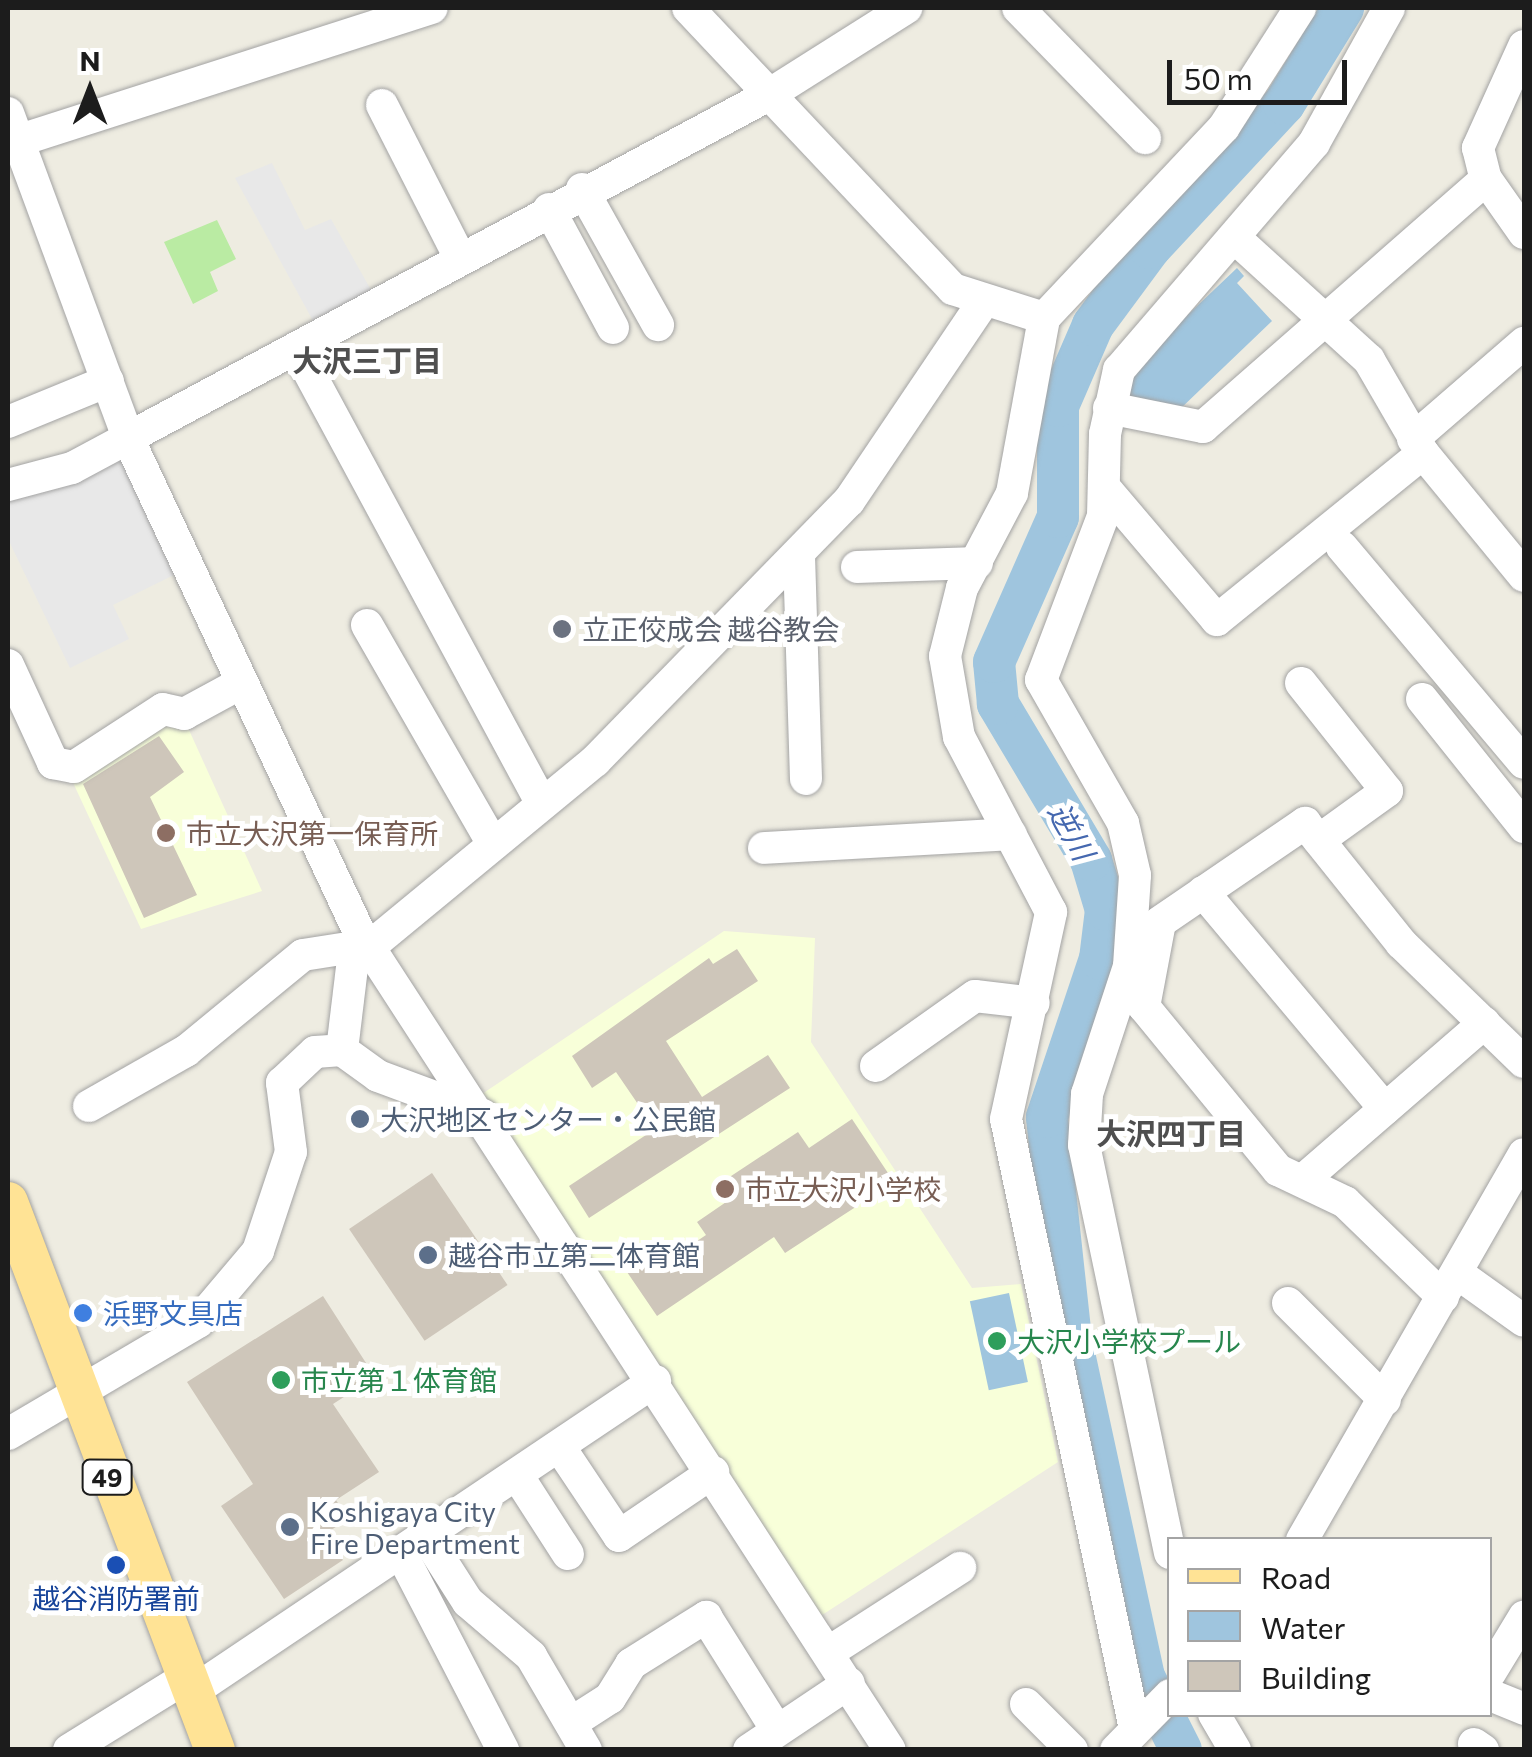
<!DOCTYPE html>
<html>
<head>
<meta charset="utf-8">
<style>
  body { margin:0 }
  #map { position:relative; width:1532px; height:1757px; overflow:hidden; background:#eeece1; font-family:Commissioner,"Noto Sans JP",sans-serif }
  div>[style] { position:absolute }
  .education>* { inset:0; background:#f8ffd9 }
  .grass>* { inset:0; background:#baeba3 }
  .parking>* { inset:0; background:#e8e8e8 }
  .water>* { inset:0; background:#9fc5de; transform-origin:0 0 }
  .river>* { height:42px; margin:-21px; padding:0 21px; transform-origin:21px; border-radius:21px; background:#9fc5de }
  .building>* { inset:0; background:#cec6ba; transform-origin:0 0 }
  .roads { filter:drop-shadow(0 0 2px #a3a3a3) drop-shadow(0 0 2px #a3a3a3) }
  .minor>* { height:32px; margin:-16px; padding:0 16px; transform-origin:16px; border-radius:16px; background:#fff }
  .major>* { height:40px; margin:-20px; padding:0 20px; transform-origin:20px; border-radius:20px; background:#ffe395 }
  .dots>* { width:28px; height:28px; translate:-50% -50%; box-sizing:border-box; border:5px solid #fff; border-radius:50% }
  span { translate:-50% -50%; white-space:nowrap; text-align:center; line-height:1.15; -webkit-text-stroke:10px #fff; paint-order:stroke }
  .shield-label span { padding:2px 8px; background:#fff; border:2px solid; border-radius:8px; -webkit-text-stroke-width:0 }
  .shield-label { font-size:25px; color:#1c1c1c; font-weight:700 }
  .worship-label { font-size:28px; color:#5b616d }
  .left { translate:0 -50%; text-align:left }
  .education-label { font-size:28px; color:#785e54 }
  .service-label { font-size:28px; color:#4e5e75 }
  .shop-label { font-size:28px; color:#366cbe }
  .leisure-label { font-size:28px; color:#27864d }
  .transit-label { font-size:28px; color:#164399 }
  .neighbourhood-label { font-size:30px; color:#4f4f4f; font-weight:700 }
  .water-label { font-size:30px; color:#4568af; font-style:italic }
  .frame { position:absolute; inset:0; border:10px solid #1c1c1c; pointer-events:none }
  .legend { position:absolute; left:1167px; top:1537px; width:325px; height:180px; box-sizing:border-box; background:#fff; border:2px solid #a4a4a4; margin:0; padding:12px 18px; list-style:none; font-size:30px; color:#1c1c1c }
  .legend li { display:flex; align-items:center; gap:20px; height:50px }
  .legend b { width:50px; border:2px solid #a4a4a4 }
  .north { position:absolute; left:40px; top:40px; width:100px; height:100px; -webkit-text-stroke:8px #fff; paint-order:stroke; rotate:0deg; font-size:28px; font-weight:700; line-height:40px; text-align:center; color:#1c1c1c }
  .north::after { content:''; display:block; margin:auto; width:35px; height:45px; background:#1c1c1c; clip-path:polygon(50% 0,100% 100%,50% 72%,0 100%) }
  .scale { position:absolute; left:1167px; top:60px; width:180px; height:45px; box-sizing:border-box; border:5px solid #1c1c1c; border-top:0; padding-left:12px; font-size:30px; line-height:35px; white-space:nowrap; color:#1c1c1c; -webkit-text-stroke:8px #fff; paint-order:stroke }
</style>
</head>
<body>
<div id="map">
  <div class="education">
    <i style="clip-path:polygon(163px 712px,184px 719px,262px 891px,141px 929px,69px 774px)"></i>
    <i style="clip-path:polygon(724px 931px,815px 938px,811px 1042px,972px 1288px,1021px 1284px,1058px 1462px,819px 1617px,482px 1094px)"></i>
  </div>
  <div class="grass">
    <i style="clip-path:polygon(217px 220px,236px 259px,210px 272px,218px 291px,193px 304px,164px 242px)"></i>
  </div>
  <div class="parking">
    <i style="clip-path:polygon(272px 163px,305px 230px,331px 219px,375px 297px,318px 330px,235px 178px)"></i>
    <i style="clip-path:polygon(127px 443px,184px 570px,113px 605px,129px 639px,70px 668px,8px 539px,8px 502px)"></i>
  </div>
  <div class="water">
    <i style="clip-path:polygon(1237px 268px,1244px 276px,1237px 283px,1272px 321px,1178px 411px,1123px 398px,1135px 365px)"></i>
    <i style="left:1009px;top:1293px;width:91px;height:40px;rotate:78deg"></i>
  </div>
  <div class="river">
    <i style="left:1181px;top:1750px;width:82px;rotate:-116.9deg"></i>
    <i style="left:1144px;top:1677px;width:346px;rotate:-102.2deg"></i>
    <i style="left:1071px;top:1339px;width:223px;rotate:-96.2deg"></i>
    <i style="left:1047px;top:1117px;width:167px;rotate:-71.5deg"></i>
    <i style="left:1100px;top:959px;width:49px;rotate:-83deg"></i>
    <i style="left:1106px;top:910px;width:52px;rotate:-106.7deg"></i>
    <i style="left:1091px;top:860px;width:182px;rotate:-120.8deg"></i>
    <i style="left:998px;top:704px;width:42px;rotate:-95.4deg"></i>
    <i style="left:994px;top:662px;width:158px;rotate:-66.2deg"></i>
    <i style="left:1058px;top:517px;width:111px;rotate:-90deg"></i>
    <i style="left:1058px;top:406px;width:88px;rotate:-66.6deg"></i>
    <i style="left:1093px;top:325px;width:96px;rotate:-53.5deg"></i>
    <i style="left:1150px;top:248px;width:197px;rotate:-47.1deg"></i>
    <i style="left:1284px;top:104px;width:113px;rotate:-58.4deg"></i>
  </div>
  <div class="building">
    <i style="clip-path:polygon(159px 736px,184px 772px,150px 797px,197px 895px,144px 918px,83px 784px)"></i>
    <i style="clip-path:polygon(737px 949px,758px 981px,666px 1041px,702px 1097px,768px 1055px,790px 1088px,589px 1218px,569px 1186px,655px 1129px,616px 1072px,592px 1088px,572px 1056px,709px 958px,713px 964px)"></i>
    <i style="clip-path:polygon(852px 1119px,894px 1182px,785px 1253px,774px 1237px,657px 1316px,627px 1272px,649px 1257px,657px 1268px,706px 1235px,697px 1222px,732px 1198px,722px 1182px,798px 1132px,809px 1148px)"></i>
    <i style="left:432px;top:1173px;width:135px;height:100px;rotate:56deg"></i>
    <i style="clip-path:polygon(323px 1296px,375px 1377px,333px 1404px,379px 1472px,336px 1500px,348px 1519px,325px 1534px,343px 1560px,284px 1599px,221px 1506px,253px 1484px,187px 1382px)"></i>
  </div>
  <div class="roads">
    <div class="minor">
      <i style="left:688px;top:8px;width:386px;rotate:46.7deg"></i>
      <i style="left:953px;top:289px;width:96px;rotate:17.7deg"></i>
      <i style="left:1018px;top:8px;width:182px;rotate:45.7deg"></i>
      <i style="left:1524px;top:46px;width:112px;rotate:114.3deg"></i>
      <i style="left:1478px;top:148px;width:32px;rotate:76deg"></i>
      <i style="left:1486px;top:179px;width:66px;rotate:54.9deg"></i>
      <i style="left:382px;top:105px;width:169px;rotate:63deg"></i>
      <i style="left:8px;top:113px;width:346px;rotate:69.7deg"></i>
      <i style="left:128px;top:438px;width:543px;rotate:64.94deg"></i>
      <i style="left:358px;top:930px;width:977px;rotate:57.03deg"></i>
      <i style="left:8px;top:144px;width:445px;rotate:-17.8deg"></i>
      <i style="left:582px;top:189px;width:156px;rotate:60.8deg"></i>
      <i style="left:549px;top:209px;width:135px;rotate:61.7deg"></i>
      <i style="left:1235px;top:238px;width:181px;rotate:42.3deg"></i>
      <i style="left:1369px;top:360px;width:108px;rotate:59.9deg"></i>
      <i style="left:1423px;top:453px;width:159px;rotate:50.6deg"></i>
      <i style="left:296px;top:348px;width:518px;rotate:61.65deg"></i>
      <i style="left:1109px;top:408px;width:96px;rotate:11.4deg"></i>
      <i style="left:1203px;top:427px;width:376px;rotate:-41.2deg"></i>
      <i style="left:8px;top:422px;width:108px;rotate:-22.3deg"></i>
      <i style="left:1413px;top:439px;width:147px;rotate:-40.9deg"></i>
      <i style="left:8px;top:485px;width:66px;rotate:-14.9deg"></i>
      <i style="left:72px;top:468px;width:64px;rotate:-28.2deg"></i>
      <i style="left:128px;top:438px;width:725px;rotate:-28.16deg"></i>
      <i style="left:767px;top:96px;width:165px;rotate:-32.3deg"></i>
      <i style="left:1105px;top:488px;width:173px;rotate:49.7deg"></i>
      <i style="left:1217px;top:620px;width:265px;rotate:-39deg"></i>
      <i style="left:1342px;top:547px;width:282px;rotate:49.9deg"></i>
      <i style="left:799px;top:556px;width:223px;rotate:88.2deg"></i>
      <i style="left:857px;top:567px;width:120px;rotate:-1.9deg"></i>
      <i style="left:367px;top:625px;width:253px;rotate:60.1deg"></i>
      <i style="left:8px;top:665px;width:108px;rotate:65.3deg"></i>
      <i style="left:53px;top:763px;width:21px;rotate:11deg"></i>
      <i style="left:74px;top:767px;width:106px;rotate:-33.1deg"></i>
      <i style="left:163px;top:709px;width:22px;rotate:13deg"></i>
      <i style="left:184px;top:714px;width:65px;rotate:-28.5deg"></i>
      <i style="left:1301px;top:683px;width:138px;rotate:51.5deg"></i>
      <i style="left:1387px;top:791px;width:84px;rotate:144.2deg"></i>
      <i style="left:1422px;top:699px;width:164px;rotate:51.4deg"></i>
      <i style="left:764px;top:848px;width:247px;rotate:-3.2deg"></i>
      <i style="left:1203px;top:892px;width:283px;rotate:50deg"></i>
      <i style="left:342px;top:1050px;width:44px;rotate:35.8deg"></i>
      <i style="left:378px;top:1076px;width:112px;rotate:20.4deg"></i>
      <i style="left:876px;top:1066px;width:121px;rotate:-35.3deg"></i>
      <i style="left:975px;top:996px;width:59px;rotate:6.8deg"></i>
      <i style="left:89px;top:1106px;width:112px;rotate:-29.6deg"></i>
      <i style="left:186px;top:1051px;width:151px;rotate:-39.4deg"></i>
      <i style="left:303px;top:955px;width:71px;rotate:-8.9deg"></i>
      <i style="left:373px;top:944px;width:288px;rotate:-39.5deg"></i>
      <i style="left:595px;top:761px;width:363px;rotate:-45.7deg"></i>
      <i style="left:849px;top:501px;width:240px;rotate:-56deg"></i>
      <i style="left:1303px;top:1180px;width:240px;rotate:-40.9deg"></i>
      <i style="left:1457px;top:1273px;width:82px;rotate:35.6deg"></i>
      <i style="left:1443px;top:1297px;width:136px;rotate:-135.9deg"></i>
      <i style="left:1345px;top:1202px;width:74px;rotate:-154.5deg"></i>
      <i style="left:1278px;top:1170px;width:211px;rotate:-129.4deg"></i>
      <i style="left:1144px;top:1007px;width:86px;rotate:-79.3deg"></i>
      <i style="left:1160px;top:922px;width:176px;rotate:-34.3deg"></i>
      <i style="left:1305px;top:823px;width:154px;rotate:51.3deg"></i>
      <i style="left:1401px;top:943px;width:171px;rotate:44.1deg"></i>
      <i style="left:1288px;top:1303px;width:137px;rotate:45deg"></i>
      <i style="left:8px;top:1434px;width:221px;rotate:-30.5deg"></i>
      <i style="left:198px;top:1322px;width:93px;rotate:-49.8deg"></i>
      <i style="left:258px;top:1251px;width:104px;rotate:-71.6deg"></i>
      <i style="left:291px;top:1152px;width:70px;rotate:-97.4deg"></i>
      <i style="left:282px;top:1083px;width:45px;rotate:-43.2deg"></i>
      <i style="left:315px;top:1052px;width:27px;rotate:-4deg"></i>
      <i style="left:342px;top:1050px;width:108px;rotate:-83.1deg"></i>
      <i style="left:559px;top:1446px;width:108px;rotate:56.3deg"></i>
      <i style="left:619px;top:1536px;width:114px;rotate:-34.2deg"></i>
      <i style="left:517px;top:1475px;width:94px;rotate:57.2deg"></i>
      <i style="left:427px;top:1538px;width:76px;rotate:57.4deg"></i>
      <i style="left:468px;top:1602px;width:83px;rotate:40.6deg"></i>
      <i style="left:531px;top:1656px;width:109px;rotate:59.7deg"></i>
      <i style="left:1302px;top:1540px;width:445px;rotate:-60.1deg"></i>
      <i style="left:1170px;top:1553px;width:417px;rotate:-101.9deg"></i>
      <i style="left:1084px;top:1145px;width:51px;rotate:-86.6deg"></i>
      <i style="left:1087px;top:1094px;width:135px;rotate:-71.8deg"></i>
      <i style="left:1129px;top:966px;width:91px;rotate:-86.2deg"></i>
      <i style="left:1135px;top:875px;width:53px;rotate:-103deg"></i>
      <i style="left:1123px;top:823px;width:165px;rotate:-119.8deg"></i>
      <i style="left:1041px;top:680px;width:175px;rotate:-69.3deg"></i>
      <i style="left:1103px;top:516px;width:82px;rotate:-88.6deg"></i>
      <i style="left:1105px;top:434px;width:66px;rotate:-77.7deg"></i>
      <i style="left:1119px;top:370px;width:299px;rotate:-49.3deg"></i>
      <i style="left:1314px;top:143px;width:154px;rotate:-60.9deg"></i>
      <i style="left:402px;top:1555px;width:220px;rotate:62.6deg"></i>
      <i style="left:829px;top:1652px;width:156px;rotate:-32.7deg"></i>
      <i style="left:1490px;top:1673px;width:66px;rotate:-58.7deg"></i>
      <i style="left:192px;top:1692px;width:558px;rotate:-33.89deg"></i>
      <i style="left:1490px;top:1695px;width:37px;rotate:22deg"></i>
      <i style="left:1026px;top:1704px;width:65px;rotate:45deg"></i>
      <i style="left:1214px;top:1714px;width:42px;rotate:59.7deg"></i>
      <i style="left:571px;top:1723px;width:46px;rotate:-32.7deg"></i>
      <i style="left:610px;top:1698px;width:40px;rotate:-58deg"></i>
      <i style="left:631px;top:1664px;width:89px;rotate:-32.1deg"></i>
      <i style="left:706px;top:1617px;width:133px;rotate:57.9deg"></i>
      <i style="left:1135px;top:1729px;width:623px;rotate:-101.94deg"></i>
      <i style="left:1006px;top:1119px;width:212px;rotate:-77.7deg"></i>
      <i style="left:1051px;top:912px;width:198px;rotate:-117.7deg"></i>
      <i style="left:959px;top:737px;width:82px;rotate:-99.8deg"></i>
      <i style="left:945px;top:656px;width:70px;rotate:-76deg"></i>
      <i style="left:962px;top:588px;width:107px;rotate:-62.2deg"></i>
      <i style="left:1012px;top:493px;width:178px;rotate:-79.6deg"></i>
      <i style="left:1044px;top:318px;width:262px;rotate:-46.7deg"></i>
      <i style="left:1224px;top:127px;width:141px;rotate:-57.4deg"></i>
      <i style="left:1474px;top:1744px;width:11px;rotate:34deg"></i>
      <i style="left:69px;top:1750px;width:137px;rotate:-31.8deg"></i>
      <i style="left:749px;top:1750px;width:120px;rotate:-33.8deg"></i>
      <i style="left:1116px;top:1750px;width:77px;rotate:-45.5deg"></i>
    </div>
    <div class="major">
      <i style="left:8px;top:1202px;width:586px;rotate:69.31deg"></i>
    </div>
  </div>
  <div class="dots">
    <i style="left:562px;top:629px;background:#6b7280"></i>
    <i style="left:166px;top:833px;background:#8d6e63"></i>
    <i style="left:360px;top:1119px;background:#5c6f8a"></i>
    <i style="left:725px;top:1189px;background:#8d6e63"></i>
    <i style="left:428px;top:1255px;background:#5c6f8a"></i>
    <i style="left:83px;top:1313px;background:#3f7fe0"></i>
    <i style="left:997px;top:1341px;background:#2e9e5b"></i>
    <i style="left:281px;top:1380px;background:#2e9e5b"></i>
    <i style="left:290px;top:1527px;background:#5c6f8a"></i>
    <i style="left:116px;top:1565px;background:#1a4fb4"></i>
  </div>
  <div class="shield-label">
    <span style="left:107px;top:1477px">49</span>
  </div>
  <div class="worship-label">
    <span class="left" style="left:582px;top:629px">立正佼成会 越谷教会</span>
  </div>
  <div class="education-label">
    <span class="left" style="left:186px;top:833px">市立大沢第一保育所</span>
    <span class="left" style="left:745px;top:1189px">市立大沢小学校</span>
  </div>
  <div class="service-label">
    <span class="left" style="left:380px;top:1119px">大沢地区センター・公民館</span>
    <span class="left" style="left:448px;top:1255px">越谷市立第二体育館</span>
    <span class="left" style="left:310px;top:1527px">Koshigaya City<br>Fire Department</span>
  </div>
  <div class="shop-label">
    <span class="left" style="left:103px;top:1313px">浜野文具店</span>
  </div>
  <div class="leisure-label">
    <span class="left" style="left:1017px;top:1341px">大沢小学校プール</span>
    <span class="left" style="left:301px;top:1380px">市立第１体育館</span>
  </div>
  <div class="transit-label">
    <span style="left:116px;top:1598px">越谷消防署前</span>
  </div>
  <div class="neighbourhood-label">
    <span style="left:367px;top:360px">大沢三丁目</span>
    <span style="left:1171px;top:1133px">大沢四丁目</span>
  </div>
  <div class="water-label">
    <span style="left:1072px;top:831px;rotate:61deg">逆川</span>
  </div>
  <div class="frame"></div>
  <ul class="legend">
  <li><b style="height:12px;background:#ffe395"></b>Road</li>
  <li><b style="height:28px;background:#9fc5de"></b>Water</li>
  <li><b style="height:28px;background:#cec6ba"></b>Building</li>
  </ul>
  <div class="north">N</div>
  <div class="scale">50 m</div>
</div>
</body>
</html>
